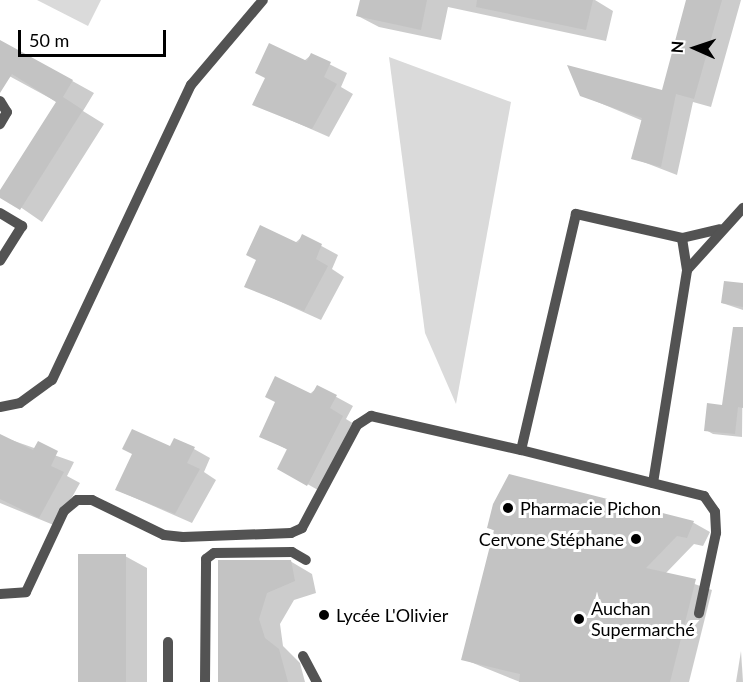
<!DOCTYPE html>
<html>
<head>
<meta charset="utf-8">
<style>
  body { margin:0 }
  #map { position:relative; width:743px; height:682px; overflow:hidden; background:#fff; font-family:Lato,sans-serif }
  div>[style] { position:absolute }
  .green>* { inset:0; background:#dadada }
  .shadow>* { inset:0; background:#0003 }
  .building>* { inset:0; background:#c3c3c3; transform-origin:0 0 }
  .service>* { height:10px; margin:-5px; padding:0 5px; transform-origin:5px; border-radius:5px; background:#535353 }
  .dots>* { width:16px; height:16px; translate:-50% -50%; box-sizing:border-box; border:3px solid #fff; border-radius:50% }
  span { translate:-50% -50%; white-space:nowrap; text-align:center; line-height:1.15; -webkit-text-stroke:6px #fff; paint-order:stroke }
  .poi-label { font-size:18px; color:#000 }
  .left { translate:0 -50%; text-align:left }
  .right { translate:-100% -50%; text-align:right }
  .north { position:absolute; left:665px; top:18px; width:60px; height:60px; -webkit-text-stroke:4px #fff; paint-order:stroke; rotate:273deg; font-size:16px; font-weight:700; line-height:24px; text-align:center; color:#000 }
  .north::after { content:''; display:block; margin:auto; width:21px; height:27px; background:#000; clip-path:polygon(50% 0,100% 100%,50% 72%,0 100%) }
  .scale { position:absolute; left:18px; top:30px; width:148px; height:27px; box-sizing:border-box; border:3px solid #000; border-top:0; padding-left:8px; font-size:18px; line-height:21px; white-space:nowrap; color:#000; -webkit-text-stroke:4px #fff; paint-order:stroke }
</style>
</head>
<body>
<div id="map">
  <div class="green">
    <i style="clip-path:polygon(37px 0,101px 0,88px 26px)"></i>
    <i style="clip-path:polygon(389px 57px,511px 102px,456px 404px,425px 333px)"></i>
  </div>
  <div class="shadow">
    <i style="clip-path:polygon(361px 0,595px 0,613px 11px,606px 41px,448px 7px,441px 40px,379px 27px,358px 16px)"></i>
    <i style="clip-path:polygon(688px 0,741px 0,711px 107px,693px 102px,677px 175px,633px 158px,643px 121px,581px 95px,663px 92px)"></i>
    <i style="clip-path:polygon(0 41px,94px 93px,83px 111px,104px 124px,42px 222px,0 193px,57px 102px,0 71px)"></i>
    <i style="clip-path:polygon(311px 55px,347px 73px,341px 87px,353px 94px,329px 137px,254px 104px)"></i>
    <i style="clip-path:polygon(303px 236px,338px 255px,332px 269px,344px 277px,321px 320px,246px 286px)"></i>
    <i style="clip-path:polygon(743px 285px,743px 310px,722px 303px)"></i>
    <i style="clip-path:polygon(743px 344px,742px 437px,713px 434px,706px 430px,723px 407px)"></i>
    <i style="clip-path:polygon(318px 387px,353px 406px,346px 419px,359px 427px,325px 494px,279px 468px,288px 450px,261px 436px)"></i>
    <i style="clip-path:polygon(0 436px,74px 462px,67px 476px,80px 483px,56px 526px,0 503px)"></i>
    <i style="clip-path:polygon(170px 448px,194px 449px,210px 458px,204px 472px,216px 480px,192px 523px,117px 490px,134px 454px)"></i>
    <i style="clip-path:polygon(509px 476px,694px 523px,710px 532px,703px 546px,694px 544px,665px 574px,712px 590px,689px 682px,520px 682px,463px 659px,495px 531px,489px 528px)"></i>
    <i style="clip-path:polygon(125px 556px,147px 568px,147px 682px,80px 682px)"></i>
    <i style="clip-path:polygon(290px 561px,312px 574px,316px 593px,294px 600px,280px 624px,283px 646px,300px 663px,305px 682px,219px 682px,219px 562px)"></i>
    <i style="clip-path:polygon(741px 651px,743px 682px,736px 682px)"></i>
  </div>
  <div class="building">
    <i style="clip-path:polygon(360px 0,427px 0,421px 30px,356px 16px)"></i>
    <i style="clip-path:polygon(477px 0,593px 0,586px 30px,476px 7px)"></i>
    <i style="clip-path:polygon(686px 0,722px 0,694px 99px,676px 94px,661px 167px,631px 159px,642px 118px,580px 96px,567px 65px,662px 90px)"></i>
    <i style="clip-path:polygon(0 40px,73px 80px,63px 97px,83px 110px,20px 210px,0 198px,0 190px,56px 102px,12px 74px,0 93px)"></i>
    <i style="clip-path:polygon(269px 43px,307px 61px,311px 53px,331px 62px,324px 77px,337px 84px,312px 129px,252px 105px,265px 78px,255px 73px)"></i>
    <i style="clip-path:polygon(260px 225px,298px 243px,302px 234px,322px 244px,316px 259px,328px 266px,304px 311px,244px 287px,256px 260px,246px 255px)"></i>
    <i style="clip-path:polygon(724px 281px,743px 283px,743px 307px,721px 303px)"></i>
    <i style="clip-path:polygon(733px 327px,743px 327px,743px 408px,738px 407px,735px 434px,704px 431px,707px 403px,722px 405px)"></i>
    <i style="clip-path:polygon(275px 376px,312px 394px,317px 385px,337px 395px,330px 408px,343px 416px,307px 486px,277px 469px,287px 449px,259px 437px,275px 402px,265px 397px)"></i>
    <i style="clip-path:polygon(132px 429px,170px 446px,174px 438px,195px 447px,187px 463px,200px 469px,175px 514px,115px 490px,132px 454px,122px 449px)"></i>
    <i style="clip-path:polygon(0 434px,33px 450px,38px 441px,58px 451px,51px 466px,64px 472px,39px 518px,0 499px)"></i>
    <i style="clip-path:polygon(509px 474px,694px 521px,687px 538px,677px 536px,646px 568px,696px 579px,670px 682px,519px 682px,520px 674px,461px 660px,494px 530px,487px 528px,493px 504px)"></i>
    <i style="left:126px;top:554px;width:128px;height:48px;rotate:90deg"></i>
    <i style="clip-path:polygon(218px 560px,291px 560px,295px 581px,267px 593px,259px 619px,265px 638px,279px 649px,288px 682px,218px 682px)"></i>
  </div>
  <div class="service">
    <i style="left:0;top:101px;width:13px;rotate:58deg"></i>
    <i style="left:7px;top:112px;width:14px;rotate:120deg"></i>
    <i style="left:0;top:213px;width:26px;rotate:31deg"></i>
    <i style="left:22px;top:226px;width:41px;rotate:122.2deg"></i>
    <i style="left:682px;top:238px;width:39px;rotate:-13deg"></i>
    <i style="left:687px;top:270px;width:84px;rotate:-47.9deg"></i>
    <i style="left:0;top:407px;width:20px;rotate:-11deg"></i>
    <i style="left:20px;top:403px;width:39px;rotate:-36deg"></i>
    <i style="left:52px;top:380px;width:326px;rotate:-64.8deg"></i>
    <i style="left:191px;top:85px;width:111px;rotate:-49.7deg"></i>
    <i style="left:653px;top:483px;width:216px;rotate:-80.9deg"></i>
    <i style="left:687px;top:270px;width:32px;rotate:-99deg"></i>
    <i style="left:682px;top:238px;width:109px;rotate:-167.2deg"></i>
    <i style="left:576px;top:214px;width:242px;rotate:103.1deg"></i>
    <i style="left:521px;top:450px;width:189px;rotate:14.1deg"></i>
    <i style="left:704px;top:496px;width:19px;rotate:55deg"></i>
    <i style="left:715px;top:512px;width:21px;rotate:87deg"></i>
    <i style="left:716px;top:533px;width:82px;rotate:102deg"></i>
    <i style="left:0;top:594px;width:26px;rotate:-4deg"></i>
    <i style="left:26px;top:592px;width:89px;rotate:-64.9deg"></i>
    <i style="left:64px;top:511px;width:17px;rotate:-40deg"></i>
    <i style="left:77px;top:500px;width:15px"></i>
    <i style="left:92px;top:500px;width:80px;rotate:25.9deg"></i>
    <i style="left:164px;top:535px;width:19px;rotate:6deg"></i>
    <i style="left:183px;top:537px;width:108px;rotate:-2.1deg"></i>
    <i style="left:291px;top:533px;width:12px;rotate:-24deg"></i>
    <i style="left:302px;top:528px;width:117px;rotate:-61.9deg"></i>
    <i style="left:357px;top:425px;width:17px;rotate:-33deg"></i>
    <i style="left:371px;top:416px;width:154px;rotate:12.8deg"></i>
    <i style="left:303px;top:656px;width:30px;rotate:62deg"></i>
    <i style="left:168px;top:682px;width:40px;rotate:-90deg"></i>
    <i style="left:205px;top:682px;width:123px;rotate:-89.5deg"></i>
    <i style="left:206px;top:559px;width:10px;rotate:-37deg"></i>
    <i style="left:214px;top:553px;width:78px;rotate:-0.7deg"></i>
    <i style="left:292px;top:552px;width:16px;rotate:30deg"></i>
  </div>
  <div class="dots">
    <i style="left:508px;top:508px;background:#000"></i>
    <i style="left:636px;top:539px;background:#000"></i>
    <i style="left:324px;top:615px;background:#000"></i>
    <i style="left:579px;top:619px;background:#000"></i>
  </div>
  <div class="poi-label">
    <span class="left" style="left:520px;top:508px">Pharmacie Pichon</span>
    <span class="right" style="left:624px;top:539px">Cervone Stéphane</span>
    <span class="left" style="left:591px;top:619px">Auchan<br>Supermarché</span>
    <span class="left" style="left:336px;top:615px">Lycée L'Olivier</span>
  </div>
  <div class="north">N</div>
  <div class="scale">50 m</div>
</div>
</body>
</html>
